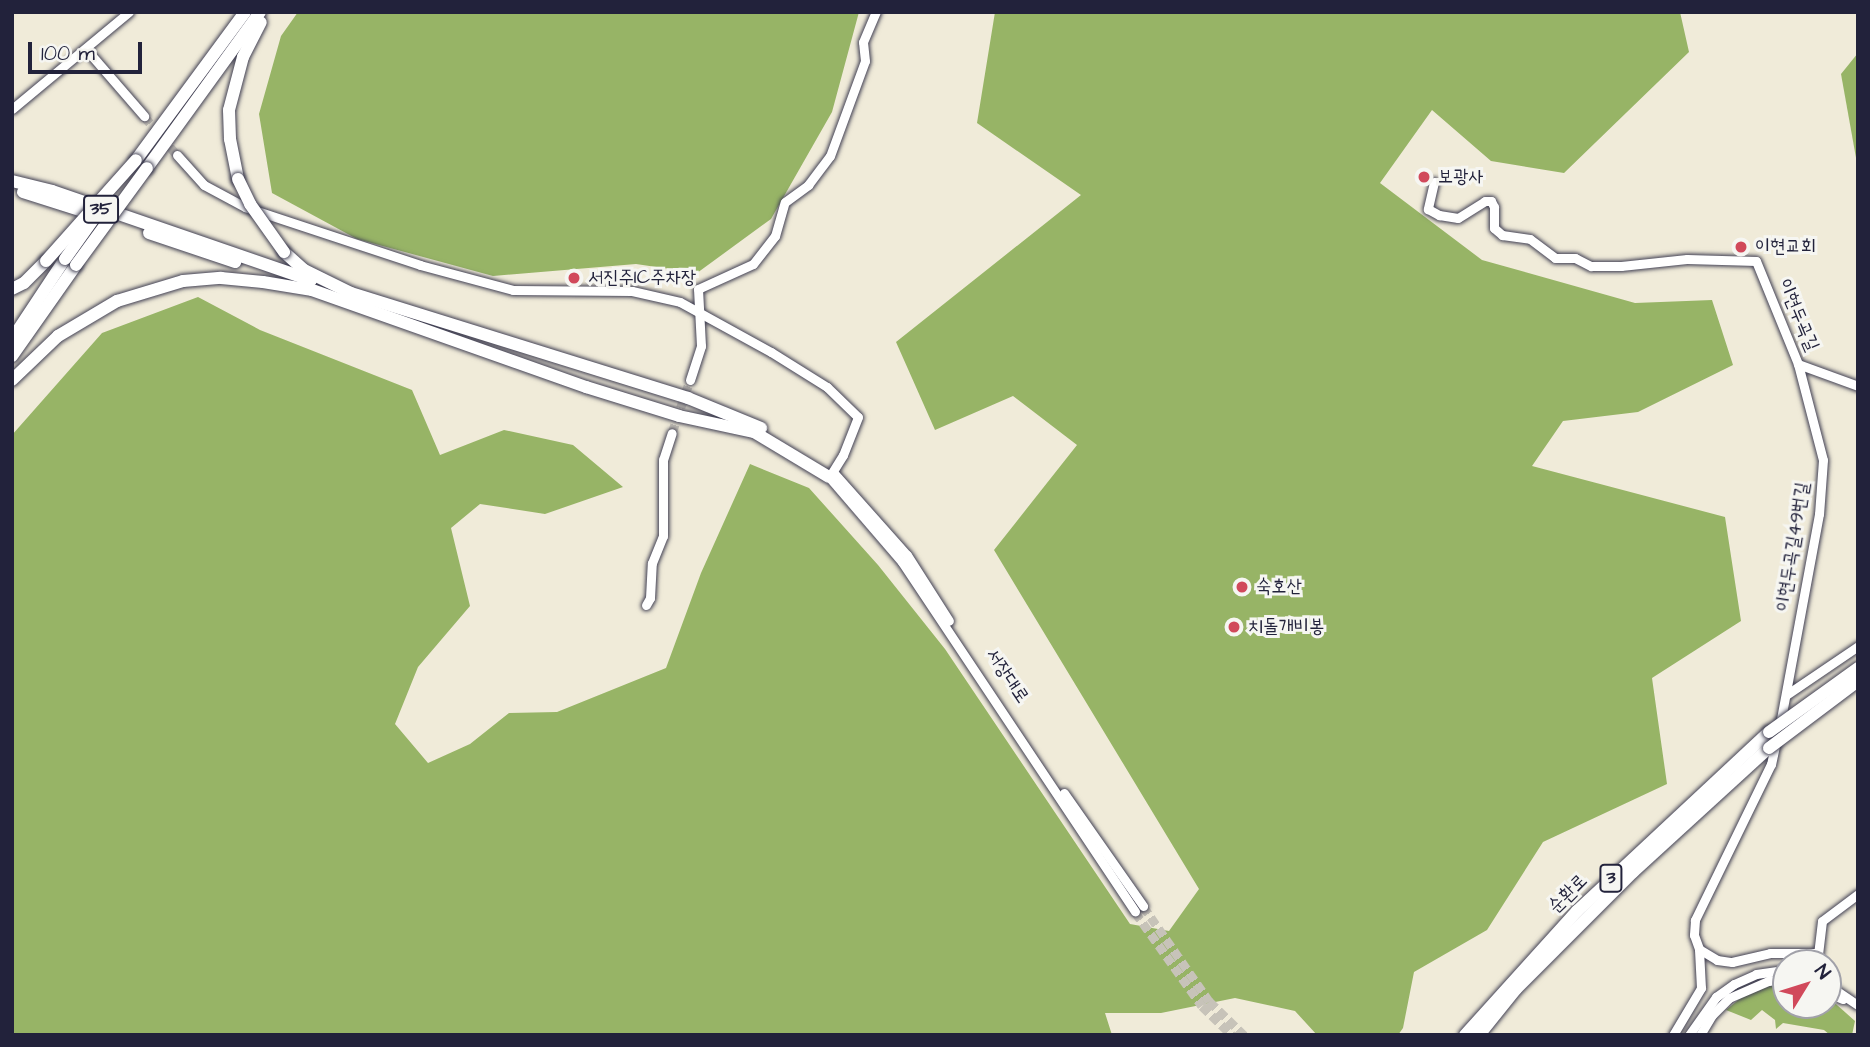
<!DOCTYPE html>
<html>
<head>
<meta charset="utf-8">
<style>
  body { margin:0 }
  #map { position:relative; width:1870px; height:1047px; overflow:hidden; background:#f0ebd9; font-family:"Architects Daughter","Poor Story",sans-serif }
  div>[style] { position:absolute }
  .forest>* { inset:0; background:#97b466 }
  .minor-tunnel>* { height:9px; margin-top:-4.5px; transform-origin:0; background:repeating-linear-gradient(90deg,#c7c3b9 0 9px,transparent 0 13.5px) }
  .roads { filter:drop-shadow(0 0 2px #414053) drop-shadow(0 0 2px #414053) }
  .minor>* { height:9px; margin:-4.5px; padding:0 4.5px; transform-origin:4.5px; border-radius:4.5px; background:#fff }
  .highway>* { height:12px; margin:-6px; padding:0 6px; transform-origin:6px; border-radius:6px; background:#fff }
  .bridges { filter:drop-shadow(0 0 2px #414053) drop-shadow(0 0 2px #414053) }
  .highway-bridge>* { height:12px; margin:-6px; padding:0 6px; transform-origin:6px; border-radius:6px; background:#fff }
  .dots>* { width:19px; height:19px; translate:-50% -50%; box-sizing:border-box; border:4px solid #f6f6f2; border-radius:50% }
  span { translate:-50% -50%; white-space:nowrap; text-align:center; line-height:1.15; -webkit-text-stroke:6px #f6f6f2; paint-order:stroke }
  .shield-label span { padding:2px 5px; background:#f6f6f2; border:2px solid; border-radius:5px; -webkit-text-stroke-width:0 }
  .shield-label { font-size:18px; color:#22223b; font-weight:700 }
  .poi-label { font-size:19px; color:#22223b }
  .left { translate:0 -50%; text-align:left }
  .street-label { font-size:19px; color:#22223b }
  .frame { position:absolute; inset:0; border:14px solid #22223b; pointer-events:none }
  .north { position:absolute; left:1772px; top:949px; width:70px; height:70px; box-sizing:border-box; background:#f6f6f2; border:2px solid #a1a1a9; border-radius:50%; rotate:52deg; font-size:19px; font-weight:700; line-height:28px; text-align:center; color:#22223b }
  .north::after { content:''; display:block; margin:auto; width:24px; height:32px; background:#d1495b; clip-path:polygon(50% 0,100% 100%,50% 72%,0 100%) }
  .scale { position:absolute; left:28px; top:42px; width:114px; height:32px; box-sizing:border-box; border:4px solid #22223b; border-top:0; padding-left:9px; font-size:21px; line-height:24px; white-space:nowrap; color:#22223b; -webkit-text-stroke:5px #f6f6f2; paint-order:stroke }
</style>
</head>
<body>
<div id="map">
  <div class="forest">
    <i style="clip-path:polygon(298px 12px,859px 12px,832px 112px,771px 219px,697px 273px,636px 264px,493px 276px,357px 239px,272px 193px,259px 114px,281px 36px)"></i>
    <i style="clip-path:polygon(995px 12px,1680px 12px,1689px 52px,1564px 173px,1491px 161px,1432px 110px,1380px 183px,1482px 260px,1635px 303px,1712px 300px,1733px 365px,1638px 412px,1563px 421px,1532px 466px,1725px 517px,1741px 621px,1652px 678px,1667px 784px,1543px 842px,1487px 930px,1414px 972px,1403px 1028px,1398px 1035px,1317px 1035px,1295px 1011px,1235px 998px,1161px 1013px,1105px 1013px,1112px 1035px,12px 1035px,12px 435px,102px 333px,198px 297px,260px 330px,412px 390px,440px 455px,504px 430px,573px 445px,623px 487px,545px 514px,480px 504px,451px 528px,470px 606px,418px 667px,395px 724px,428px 763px,470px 744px,509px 713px,557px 712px,666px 668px,701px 573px,750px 464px,809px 488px,878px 565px,945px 649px,1130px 924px,1169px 931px,1199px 889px,994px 550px,1077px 445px,1013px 396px,935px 430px,896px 342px,1081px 195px,977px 123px)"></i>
    <i style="clip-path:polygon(1858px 53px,1858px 169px,1841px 74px)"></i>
    <i style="clip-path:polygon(1772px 985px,1786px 986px,1786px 1005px,1828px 1005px,1828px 997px,1855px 1021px,1852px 1035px,1830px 1035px,1824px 1030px,1783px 1023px,1776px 1029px,1775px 1020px,1762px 1010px,1751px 1020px,1726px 1010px,1753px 988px)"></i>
  </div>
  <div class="minor-tunnel">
    <i style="left:144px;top:116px;width:51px;rotate:49.8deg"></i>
    <i style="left:672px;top:433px;width:56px;rotate:-71.2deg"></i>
    <i style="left:1143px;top:906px;width:116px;rotate:55.2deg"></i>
    <i style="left:1209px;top:1001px;width:49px;rotate:44.2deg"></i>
    <i style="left:1135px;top:912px;width:115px;rotate:54.5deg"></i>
    <i style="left:1202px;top:1006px;width:42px;rotate:44deg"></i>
  </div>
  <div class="roads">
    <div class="minor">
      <i style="left:86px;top:49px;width:89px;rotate:49.1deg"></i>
      <i style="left:12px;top:109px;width:152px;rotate:-39.7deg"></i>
      <i style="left:177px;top:155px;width:40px;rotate:48deg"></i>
      <i style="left:204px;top:185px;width:47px;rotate:28.2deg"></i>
      <i style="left:245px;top:207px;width:184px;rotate:18.3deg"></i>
      <i style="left:420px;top:265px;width:96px;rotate:15deg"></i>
      <i style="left:513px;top:290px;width:119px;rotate:0.5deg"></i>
      <i style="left:632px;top:291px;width:49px;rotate:12.9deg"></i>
      <i style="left:680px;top:302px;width:104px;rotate:28.8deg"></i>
      <i style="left:771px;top:352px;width:66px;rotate:32deg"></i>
      <i style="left:827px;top:387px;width:43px;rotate:44.1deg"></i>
      <i style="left:858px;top:417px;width:41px;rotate:111.5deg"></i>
      <i style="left:843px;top:455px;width:26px;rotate:122deg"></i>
      <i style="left:829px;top:477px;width:112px;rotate:49.3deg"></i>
      <i style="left:902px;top:562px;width:420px;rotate:56.3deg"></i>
      <i style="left:1434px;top:182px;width:28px;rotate:103deg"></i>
      <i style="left:1428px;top:209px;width:13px;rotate:29deg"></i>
      <i style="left:1439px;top:215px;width:19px;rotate:9deg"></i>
      <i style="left:1458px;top:218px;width:32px;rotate:-32deg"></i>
      <i style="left:1485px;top:201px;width:6px"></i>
      <i style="left:1491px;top:201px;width:7px;rotate:63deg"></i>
      <i style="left:1494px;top:207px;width:21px;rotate:90deg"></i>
      <i style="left:1494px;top:228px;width:11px;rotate:41deg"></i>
      <i style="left:1502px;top:235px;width:28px;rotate:8deg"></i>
      <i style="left:1530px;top:239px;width:31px;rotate:37deg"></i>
      <i style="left:1555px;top:258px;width:20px"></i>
      <i style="left:1575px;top:258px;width:18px;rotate:27deg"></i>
      <i style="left:1591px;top:266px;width:30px"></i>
      <i style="left:1621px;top:266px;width:66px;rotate:-6.1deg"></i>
      <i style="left:1687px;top:259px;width:69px;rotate:1.7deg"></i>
      <i style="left:1756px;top:261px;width:111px;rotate:67.8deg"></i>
      <i style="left:1798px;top:364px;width:99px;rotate:75.4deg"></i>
      <i style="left:1823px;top:460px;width:54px;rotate:94.2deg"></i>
      <i style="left:1819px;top:514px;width:214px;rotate:100.5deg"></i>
      <i style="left:1798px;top:364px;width:64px;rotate:20.1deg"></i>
      <i style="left:690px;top:380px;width:36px;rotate:-72deg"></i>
      <i style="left:701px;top:346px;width:57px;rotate:-93deg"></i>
      <i style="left:698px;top:289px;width:60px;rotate:-24.4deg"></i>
      <i style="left:753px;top:264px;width:36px;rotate:-52deg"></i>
      <i style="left:775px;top:236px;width:35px;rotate:-74deg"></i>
      <i style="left:785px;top:202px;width:29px;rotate:-36deg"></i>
      <i style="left:808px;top:185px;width:36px;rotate:-53deg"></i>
      <i style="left:830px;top:156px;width:101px;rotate:-69.8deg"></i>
      <i style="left:865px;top:61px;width:19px;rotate:-96deg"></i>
      <i style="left:863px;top:42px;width:33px;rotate:-67deg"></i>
      <i style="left:833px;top:472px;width:111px;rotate:48.3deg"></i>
      <i style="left:907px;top:555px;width:78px;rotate:57.5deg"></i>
      <i style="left:646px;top:605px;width:8px;rotate:-60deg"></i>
      <i style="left:650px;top:598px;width:35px;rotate:-87deg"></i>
      <i style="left:652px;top:563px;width:29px;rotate:-68deg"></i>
      <i style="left:663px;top:536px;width:76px;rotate:-90deg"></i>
      <i style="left:663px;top:460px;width:28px;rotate:-72deg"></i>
      <i style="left:1786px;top:695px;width:87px;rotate:-34.2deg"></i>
      <i style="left:1776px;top:741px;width:24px;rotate:102deg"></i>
      <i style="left:1771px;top:764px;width:174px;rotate:116deg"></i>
      <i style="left:1695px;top:920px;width:15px;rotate:94deg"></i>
      <i style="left:1694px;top:935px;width:15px;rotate:70deg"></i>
      <i style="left:1699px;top:949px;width:21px;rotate:31deg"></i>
      <i style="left:1717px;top:960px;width:15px;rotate:8deg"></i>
      <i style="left:1732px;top:962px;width:39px;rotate:-13deg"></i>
      <i style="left:1770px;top:953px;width:47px"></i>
      <i style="left:1064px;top:793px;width:138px;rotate:55deg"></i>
      <i style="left:1817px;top:963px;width:42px;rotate:-83.2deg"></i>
      <i style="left:1822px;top:921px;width:45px;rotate:-36.9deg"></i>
      <i style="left:1828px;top:985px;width:36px;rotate:34deg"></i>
      <i style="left:1828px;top:993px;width:16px;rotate:22deg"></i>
      <i style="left:1673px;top:1035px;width:55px;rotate:-59.2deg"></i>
      <i style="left:1701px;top:988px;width:39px;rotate:-93deg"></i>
      <i style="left:1689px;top:1035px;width:47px;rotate:-54.6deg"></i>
      <i style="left:1716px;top:997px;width:22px;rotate:-36deg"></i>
      <i style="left:1734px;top:984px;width:24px;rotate:-24deg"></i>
      <i style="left:1756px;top:974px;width:30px;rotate:-8deg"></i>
      <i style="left:1700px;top:1035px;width:23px;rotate:-59deg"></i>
      <i style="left:1712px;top:1015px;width:24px;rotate:-45deg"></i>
      <i style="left:1729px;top:998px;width:43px;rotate:-23.6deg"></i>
      <i style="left:1768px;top:981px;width:18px;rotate:-6deg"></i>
    </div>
    <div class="highway">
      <i style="left:136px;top:160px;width:184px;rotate:-53.6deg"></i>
      <i style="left:147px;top:168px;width:193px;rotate:-54.1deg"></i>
      <i style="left:238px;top:179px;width:41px;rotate:-101.3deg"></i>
      <i style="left:230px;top:139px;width:29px;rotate:-92deg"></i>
      <i style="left:229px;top:110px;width:55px;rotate:-75.2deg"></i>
      <i style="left:243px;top:57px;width:39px;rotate:-63deg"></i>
      <i style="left:12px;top:181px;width:41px;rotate:14deg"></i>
      <i style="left:52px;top:191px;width:274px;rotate:19deg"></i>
      <i style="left:23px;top:192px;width:76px;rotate:17.7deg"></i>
      <i style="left:149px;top:233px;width:91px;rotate:18.6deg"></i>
      <i style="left:284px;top:252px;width:27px;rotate:42deg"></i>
      <i style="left:304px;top:270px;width:52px;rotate:26.1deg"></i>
      <i style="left:351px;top:293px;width:353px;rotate:17.3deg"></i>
      <i style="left:688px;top:398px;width:79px;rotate:22.3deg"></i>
      <i style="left:12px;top:289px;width:13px;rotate:-27deg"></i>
      <i style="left:24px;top:283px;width:31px;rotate:-45deg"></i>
      <i style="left:12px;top:339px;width:96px;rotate:-56.5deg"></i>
      <i style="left:12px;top:356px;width:111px;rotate:-54.9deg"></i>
      <i style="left:12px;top:380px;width:64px;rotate:-43.7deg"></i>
      <i style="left:58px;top:336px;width:69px;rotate:-30.7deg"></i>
      <i style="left:117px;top:301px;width:69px;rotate:-16.9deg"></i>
      <i style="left:183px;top:281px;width:38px;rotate:-5deg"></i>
      <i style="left:221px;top:278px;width:42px;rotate:5.4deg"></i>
      <i style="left:263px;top:282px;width:50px;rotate:9.3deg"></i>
      <i style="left:312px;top:290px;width:291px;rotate:19.5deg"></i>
      <i style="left:586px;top:387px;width:97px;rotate:17.3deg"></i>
      <i style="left:679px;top:416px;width:77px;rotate:12deg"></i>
      <i style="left:754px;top:432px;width:87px;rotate:31deg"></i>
      <i style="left:1465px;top:1035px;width:167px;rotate:-47.9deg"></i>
      <i style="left:1577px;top:911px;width:262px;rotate:-43deg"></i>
      <i style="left:1479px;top:1035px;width:59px;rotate:-51.2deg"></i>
      <i style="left:1516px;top:989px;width:165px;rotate:-45deg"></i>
      <i style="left:1633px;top:872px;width:184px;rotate:-42.4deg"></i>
    </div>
  </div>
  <div class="bridges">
    <div class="highway-bridge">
      <i style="left:238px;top:179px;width:28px;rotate:64deg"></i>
      <i style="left:250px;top:204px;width:59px;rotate:54.7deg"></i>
      <i style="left:65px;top:259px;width:55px;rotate:-54.6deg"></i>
      <i style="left:46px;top:261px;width:135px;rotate:-48.3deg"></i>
      <i style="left:76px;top:265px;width:120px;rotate:-53.8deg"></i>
      <i style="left:1769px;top:732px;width:110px;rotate:-35.7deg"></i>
      <i style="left:1769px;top:748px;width:111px;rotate:-37deg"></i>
    </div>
  </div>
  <div class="dots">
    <i style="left:1424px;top:177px;background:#d1495b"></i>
    <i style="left:1741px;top:247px;background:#d1495b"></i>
    <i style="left:574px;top:278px;background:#d1495b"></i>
    <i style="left:1242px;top:587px;background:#d1495b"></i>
    <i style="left:1234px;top:627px;background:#d1495b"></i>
  </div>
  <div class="shield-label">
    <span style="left:101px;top:209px">35</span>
    <span style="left:1611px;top:878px">3</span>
  </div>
  <div class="poi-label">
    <span class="left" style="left:1438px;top:177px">보광사</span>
    <span class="left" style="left:1755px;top:247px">이현교회</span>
    <span class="left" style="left:588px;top:278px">서진주IC주차장</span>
    <span class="left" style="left:1256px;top:587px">숙호산</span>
    <span class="left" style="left:1248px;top:627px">치돌개비봉</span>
  </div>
  <div class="street-label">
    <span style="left:1798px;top:315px;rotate:67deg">이현두곡길</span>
    <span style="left:1793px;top:547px;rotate:-81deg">이현두곡길49번길</span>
    <span style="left:1007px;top:676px;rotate:56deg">서장대로</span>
    <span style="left:1568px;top:894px;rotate:-45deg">순환로</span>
  </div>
  <div class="frame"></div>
  <div class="north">N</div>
  <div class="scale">100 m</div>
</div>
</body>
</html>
